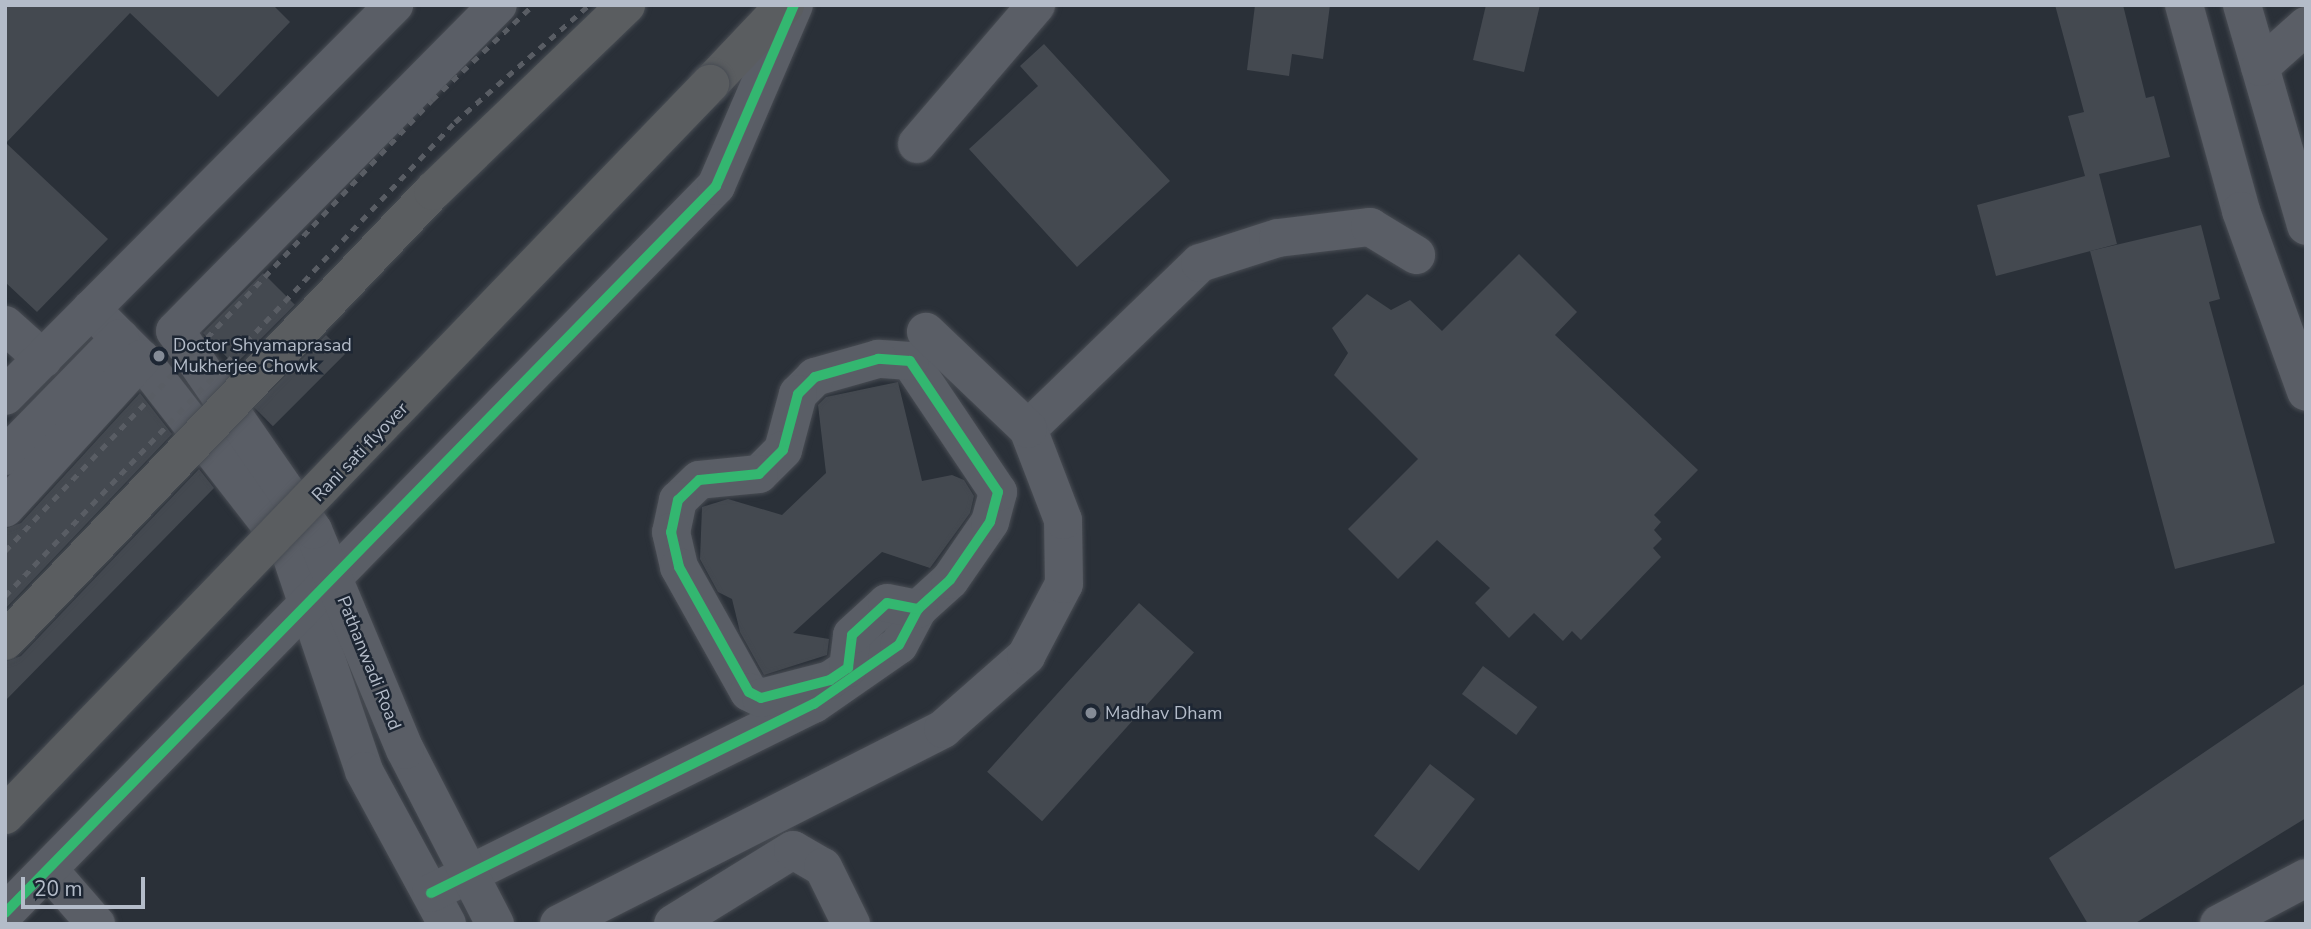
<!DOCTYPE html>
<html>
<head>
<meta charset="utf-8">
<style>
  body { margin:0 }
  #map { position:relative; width:2311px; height:929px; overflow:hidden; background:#2a3038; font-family:"Nunito Sans",sans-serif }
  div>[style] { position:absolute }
  .building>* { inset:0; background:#444950; transform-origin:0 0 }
  .roads { filter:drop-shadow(0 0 2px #484c53) drop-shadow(0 0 2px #484c53) }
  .minor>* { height:38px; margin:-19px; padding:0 19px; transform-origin:19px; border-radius:19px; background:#5a5e66 }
  .highway>* { height:38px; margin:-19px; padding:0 19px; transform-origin:19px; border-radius:19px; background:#5a5d60 }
  .rail>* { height:5px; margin-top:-2.5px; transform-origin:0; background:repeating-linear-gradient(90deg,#595d64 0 7px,transparent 0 14px) }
  .bridges { filter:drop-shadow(0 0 2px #474c53) drop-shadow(0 0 2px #474c53) }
  .highway-bridge>* { height:38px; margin:-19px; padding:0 19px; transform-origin:19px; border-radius:19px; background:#5a5d60 }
  .cycleway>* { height:10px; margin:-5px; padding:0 5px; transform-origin:5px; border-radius:5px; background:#33b770 }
  .dots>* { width:19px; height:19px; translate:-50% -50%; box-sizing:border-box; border:4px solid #1d2633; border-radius:50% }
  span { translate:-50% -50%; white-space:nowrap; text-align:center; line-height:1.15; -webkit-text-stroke:5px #1d2633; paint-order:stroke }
  .poi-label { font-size:18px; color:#b4bcc9 }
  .left { translate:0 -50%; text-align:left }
  .street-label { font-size:18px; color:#b4bcc9 }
  .frame { position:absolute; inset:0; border:7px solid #b4bcc9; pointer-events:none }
  .scale { position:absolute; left:21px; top:877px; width:124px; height:32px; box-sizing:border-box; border:4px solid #b4bcc9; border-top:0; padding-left:9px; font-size:21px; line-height:24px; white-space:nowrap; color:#b4bcc9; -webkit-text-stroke:5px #1d2633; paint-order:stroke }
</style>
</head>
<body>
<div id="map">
  <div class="building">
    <i style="clip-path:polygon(5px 5px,273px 5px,290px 22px,218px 97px,130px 13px,6px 143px,108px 239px,37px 312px,5px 282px)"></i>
    <i style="clip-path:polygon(1255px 5px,1330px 5px,1323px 59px,1292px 54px,1289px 76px,1247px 70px)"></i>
    <i style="clip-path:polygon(1486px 5px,1540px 5px,1524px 72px,1473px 60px)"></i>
    <i style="clip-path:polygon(2055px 5px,2123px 5px,2146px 98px,2154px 96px,2170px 157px,2099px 174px,2117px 244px,1996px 276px,1977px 205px,2085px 176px,2068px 116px,2084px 112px)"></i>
    <i style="clip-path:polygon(1044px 44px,1170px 181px,1077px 267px,969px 149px,1038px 86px,1020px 66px)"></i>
    <i style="clip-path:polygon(2201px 225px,2220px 299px,2209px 302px,2275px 543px,2175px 569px,2090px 251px)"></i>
    <i style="clip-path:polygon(1519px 254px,1577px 312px,1555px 335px,1698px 470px,1654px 515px,1661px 522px,1654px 530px,1662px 539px,1653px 548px,1661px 557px,1581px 640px,1572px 631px,1563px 641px,1534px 613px,1509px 638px,1475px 603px,1490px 588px,1437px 540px,1398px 579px,1348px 529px,1418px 459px,1334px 375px,1348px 353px,1332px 328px,1367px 294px,1391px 310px,1410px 300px,1442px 331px)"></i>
    <i style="left:263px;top:273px;width:45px;height:85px;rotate:45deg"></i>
    <i style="left:326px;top:335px;width:27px;height:102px;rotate:45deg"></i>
    <i style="clip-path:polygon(898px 382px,922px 481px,952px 475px,964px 480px,974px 496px,970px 513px,930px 568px,882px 552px,793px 633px,829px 639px,827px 655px,764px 675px,740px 632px,732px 599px,718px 592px,700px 559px,702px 507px,728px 499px,782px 515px,826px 473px,818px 405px,826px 397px)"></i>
    <i style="clip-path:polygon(140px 393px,172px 434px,5px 609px,5px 529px,21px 523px)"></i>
    <i style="clip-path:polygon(199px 469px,214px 488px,5px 701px,5px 662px,21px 656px)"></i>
    <i style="left:1139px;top:603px;width:74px;height:227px;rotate:42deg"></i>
    <i style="left:1483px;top:666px;width:68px;height:35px;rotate:37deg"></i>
    <i style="clip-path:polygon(2306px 683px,2306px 818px,2134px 924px,2088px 924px,2049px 858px)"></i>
    <i style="left:1430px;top:764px;width:57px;height:91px;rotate:38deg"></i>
  </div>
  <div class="roads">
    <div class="minor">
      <i style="left:2184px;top:5px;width:214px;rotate:74.5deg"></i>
      <i style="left:2241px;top:211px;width:192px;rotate:70.2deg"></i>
      <i style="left:2242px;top:5px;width:230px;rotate:73.8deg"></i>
      <i style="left:2260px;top:67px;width:62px;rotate:-41.7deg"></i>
      <i style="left:917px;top:144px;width:183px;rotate:-49.4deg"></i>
      <i style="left:91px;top:309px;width:71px;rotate:45deg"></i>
      <i style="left:141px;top:359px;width:241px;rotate:52.1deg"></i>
      <i style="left:289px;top:549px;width:234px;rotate:71.3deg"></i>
      <i style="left:364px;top:771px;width:174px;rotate:61.5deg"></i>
      <i style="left:5px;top:325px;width:51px;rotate:41.8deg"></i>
      <i style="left:5px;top:396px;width:552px;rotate:-45.15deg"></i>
      <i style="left:1028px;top:429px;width:239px;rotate:-44deg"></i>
      <i style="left:1200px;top:263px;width:82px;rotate:-17.8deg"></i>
      <i style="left:1278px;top:238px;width:93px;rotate:-6.8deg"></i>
      <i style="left:1370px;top:227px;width:54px;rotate:31.3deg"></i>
      <i style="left:5px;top:456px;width:165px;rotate:-45.7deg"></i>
      <i style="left:5px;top:508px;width:202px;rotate:-47.6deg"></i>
      <i style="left:49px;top:870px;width:72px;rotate:49deg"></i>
      <i style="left:431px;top:893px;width:427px;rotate:-26.3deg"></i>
      <i style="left:814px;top:704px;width:103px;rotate:-34.8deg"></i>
      <i style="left:899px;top:645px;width:41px;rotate:-62.2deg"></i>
      <i style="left:918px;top:609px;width:43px;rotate:-42.2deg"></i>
      <i style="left:950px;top:580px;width:70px;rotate:-55.4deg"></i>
      <i style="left:990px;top:522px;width:31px;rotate:-75deg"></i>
      <i style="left:998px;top:492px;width:158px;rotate:-123.9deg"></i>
      <i style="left:910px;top:361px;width:32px;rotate:-176deg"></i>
      <i style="left:878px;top:359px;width:66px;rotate:164.1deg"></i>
      <i style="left:815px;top:377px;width:24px;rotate:135deg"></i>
      <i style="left:798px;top:394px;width:58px;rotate:105deg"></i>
      <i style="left:783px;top:450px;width:34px;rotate:135deg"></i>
      <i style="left:759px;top:474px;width:60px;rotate:174.3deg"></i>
      <i style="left:699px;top:480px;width:29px;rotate:136deg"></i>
      <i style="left:678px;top:500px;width:33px;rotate:102deg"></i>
      <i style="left:671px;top:532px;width:36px;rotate:77deg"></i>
      <i style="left:679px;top:567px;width:143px;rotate:60.8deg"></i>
      <i style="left:749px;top:692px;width:13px;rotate:27deg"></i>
      <i style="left:761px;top:698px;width:71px;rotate:-14.6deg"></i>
      <i style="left:830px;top:680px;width:22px;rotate:-34deg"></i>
      <i style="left:848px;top:668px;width:33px;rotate:-83deg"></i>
      <i style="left:852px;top:635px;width:47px;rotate:-42.4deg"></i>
      <i style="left:887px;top:603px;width:32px;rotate:11deg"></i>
      <i style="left:5px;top:913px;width:1017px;rotate:-45.64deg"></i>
      <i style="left:716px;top:186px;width:197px;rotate:-66.7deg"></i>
      <i style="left:495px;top:924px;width:196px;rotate:-117.3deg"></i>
      <i style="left:405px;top:750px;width:238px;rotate:-112.7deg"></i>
      <i style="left:313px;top:530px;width:242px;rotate:-124.7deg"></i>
      <i style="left:175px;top:331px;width:459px;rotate:-45.3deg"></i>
      <i style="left:559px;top:924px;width:431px;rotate:-26.9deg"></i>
      <i style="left:943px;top:729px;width:111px;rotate:-41.3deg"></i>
      <i style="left:1026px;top:656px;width:81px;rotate:-62.2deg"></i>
      <i style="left:1064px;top:584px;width:64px;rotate:-90.9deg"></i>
      <i style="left:1063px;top:520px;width:97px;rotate:-111deg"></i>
      <i style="left:1028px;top:429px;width:141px;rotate:-136.4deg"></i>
      <i style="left:673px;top:924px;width:141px;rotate:-31.7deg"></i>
      <i style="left:793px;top:850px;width:34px;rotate:30deg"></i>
      <i style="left:823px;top:867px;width:64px;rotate:63.8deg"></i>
      <i style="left:2219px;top:924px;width:98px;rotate:-27.9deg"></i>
    </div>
    <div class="highway">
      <i style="left:710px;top:84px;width:109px;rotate:-46.5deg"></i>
    </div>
  </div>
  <div class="rail">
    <i style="left:5px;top:551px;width:621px;rotate:-46.57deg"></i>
    <i style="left:432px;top:100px;width:139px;rotate:-43.2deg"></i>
    <i style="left:5px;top:596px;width:654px;rotate:-46.49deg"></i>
    <i style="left:455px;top:122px;width:178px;rotate:-41.1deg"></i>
  </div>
  <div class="bridges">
    <div class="highway-bridge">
      <i style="left:5px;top:641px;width:621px;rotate:-46.44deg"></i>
      <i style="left:433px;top:191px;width:268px;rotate:-43.9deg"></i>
      <i style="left:5px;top:815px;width:1016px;rotate:-46.04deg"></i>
    </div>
  </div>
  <div class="cycleway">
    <i style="left:431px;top:893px;width:427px;rotate:-26.3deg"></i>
    <i style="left:814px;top:704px;width:103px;rotate:-34.8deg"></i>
    <i style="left:899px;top:645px;width:41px;rotate:-62.2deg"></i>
    <i style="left:918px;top:609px;width:43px;rotate:-42.2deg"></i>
    <i style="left:950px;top:580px;width:70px;rotate:-55.4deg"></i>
    <i style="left:990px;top:522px;width:31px;rotate:-75deg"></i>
    <i style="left:998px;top:492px;width:158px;rotate:-123.9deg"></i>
    <i style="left:910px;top:361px;width:32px;rotate:-176deg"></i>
    <i style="left:878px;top:359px;width:66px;rotate:164.1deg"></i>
    <i style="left:815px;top:377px;width:24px;rotate:135deg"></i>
    <i style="left:798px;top:394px;width:58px;rotate:105deg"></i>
    <i style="left:783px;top:450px;width:34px;rotate:135deg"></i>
    <i style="left:759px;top:474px;width:60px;rotate:174.3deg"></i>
    <i style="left:699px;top:480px;width:29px;rotate:136deg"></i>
    <i style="left:678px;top:500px;width:33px;rotate:102deg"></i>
    <i style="left:671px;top:532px;width:36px;rotate:77deg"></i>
    <i style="left:679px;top:567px;width:143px;rotate:60.8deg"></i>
    <i style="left:749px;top:692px;width:13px;rotate:27deg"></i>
    <i style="left:761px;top:698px;width:71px;rotate:-14.6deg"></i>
    <i style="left:830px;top:680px;width:22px;rotate:-34deg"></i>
    <i style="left:848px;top:668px;width:33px;rotate:-83deg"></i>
    <i style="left:852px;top:635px;width:47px;rotate:-42.4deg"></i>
    <i style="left:887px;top:603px;width:32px;rotate:11deg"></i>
    <i style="left:5px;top:913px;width:1017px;rotate:-45.64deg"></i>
    <i style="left:716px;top:186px;width:197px;rotate:-66.7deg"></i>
  </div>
  <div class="dots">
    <i style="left:159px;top:356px;background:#848b96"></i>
    <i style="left:1091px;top:713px;background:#848b96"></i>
  </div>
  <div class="poi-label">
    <span class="left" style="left:173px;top:356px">Doctor Shyamaprasad<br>Mukherjee Chowk</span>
    <span class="left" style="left:1105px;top:713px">Madhav Dham</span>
  </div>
  <div class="street-label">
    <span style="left:360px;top:452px;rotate:-46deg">Rani sati flyover</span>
    <span style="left:369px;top:663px;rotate:68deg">Pathanwadi Road</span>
  </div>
  <div class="frame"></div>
  <div class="scale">20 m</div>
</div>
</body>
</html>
